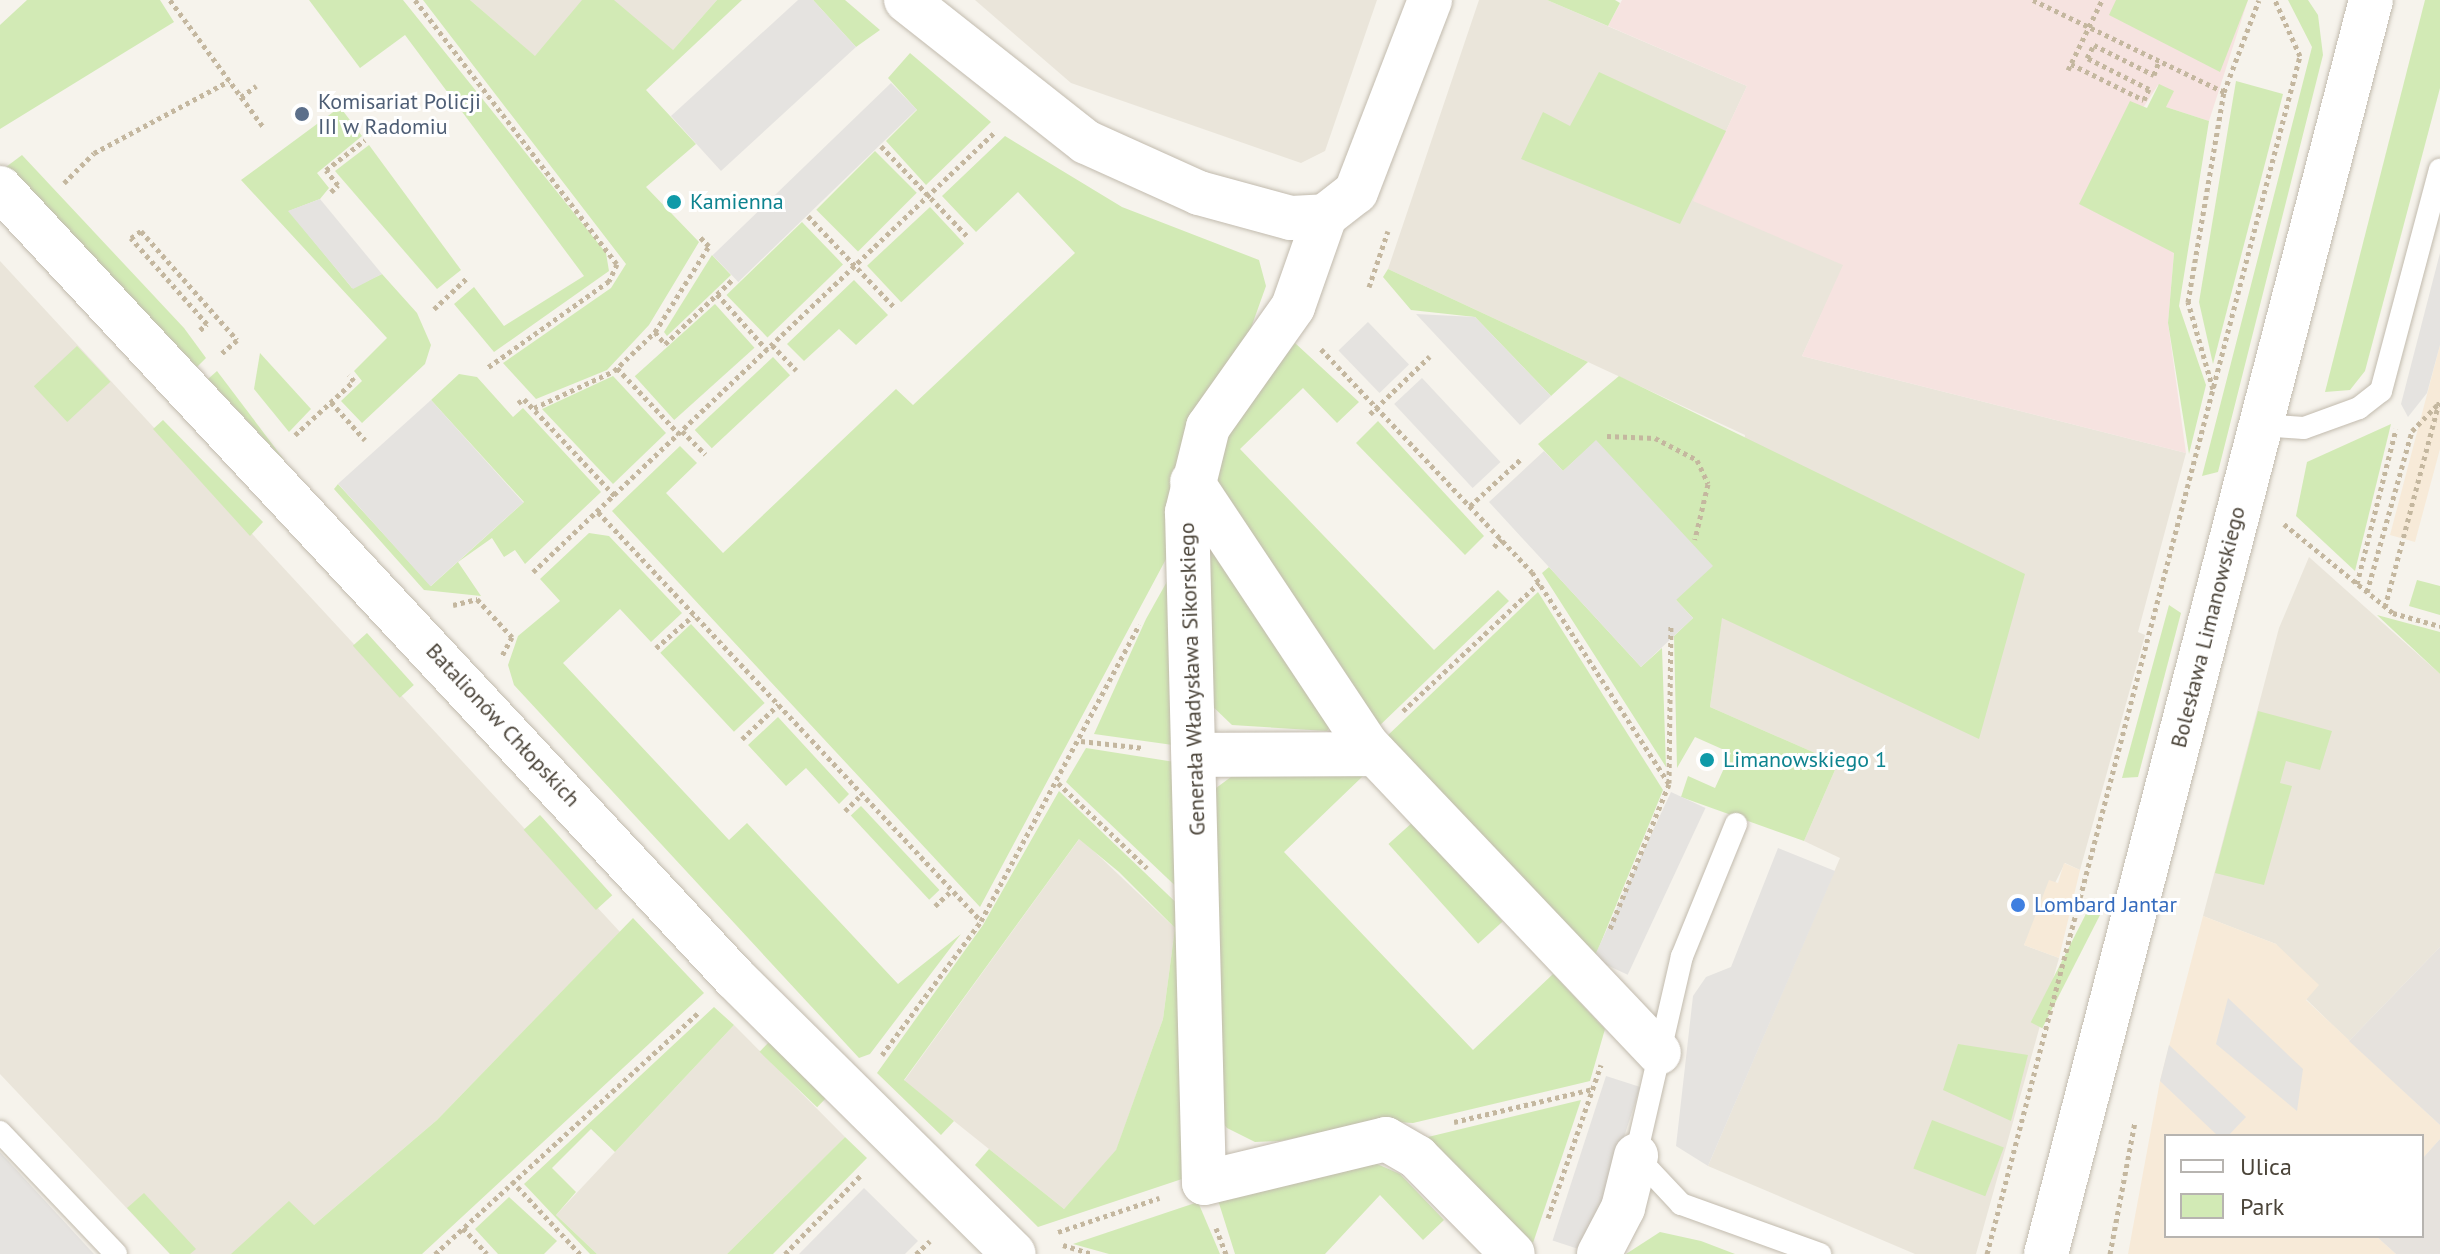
<!DOCTYPE html>
<html>
<head>
<meta charset="utf-8">
<style>
  body { margin:0 }
  #map { position:relative; width:2440px; height:1254px; overflow:hidden; background:#f6f3ec; font-family:"PT Sans",sans-serif }
  div>[style] { position:absolute }
  .residential>* { inset:0; background:#eae5da }
  .commercial>* { inset:0; background:#f7ead8 }
  .industrial>* { inset:0; background:#e6e2dd }
  .medical>* { inset:0; background:#f6e3e0 }
  .green>* { inset:0; background:#d2eab5; transform-origin:0 0 }
  .parking>* { inset:0; background:#e5e3e0; transform-origin:0 0 }
  .path>* { height:5px; margin-top:-2.5px; transform-origin:0; background:repeating-linear-gradient(90deg,#c4b79f 0 4px,transparent 0 8px) }
  .roads { filter:drop-shadow(0 0 2px #c2bbae) drop-shadow(0 0 2px #c2bbae) }
  .service>* { height:22px; margin:-11px; padding:0 11px; transform-origin:11px; border-radius:11px; background:#fff }
  .minor>* { height:44px; margin:-22px; padding:0 22px; transform-origin:22px; border-radius:22px; background:#fff }
  .tertiary>* { height:44px; margin:-22px; padding:0 22px; transform-origin:22px; border-radius:22px; background:#fff }
  .dots>* { width:22px; height:22px; translate:-50% -50%; box-sizing:border-box; border:4px solid #fff; border-radius:50% }
  span { translate:-50% -50%; white-space:nowrap; text-align:center; line-height:1.15; -webkit-text-stroke:6px #fff; paint-order:stroke }
  .service-label { font-size:22px; color:#4e5e75 }
  .left { translate:0 -50%; text-align:left }
  .culture-label { font-size:22px; color:#0d838f }
  .street-label { font-size:22px; color:#4b4439 }
  .shop-label { font-size:22px; color:#366cbe }
  .legend { position:absolute; left:2164px; top:1134px; width:260px; height:104px; box-sizing:border-box; background:#fff; border:2px solid #b7b4b0; margin:0; padding:10px 14px; list-style:none; font-size:24px; color:#4b4439 }
  .legend li { display:flex; align-items:center; gap:16px; height:40px }
  .legend b { width:40px; border:2px solid #b7b4b0 }
</style>
</head>
<body>
<div id="map">
  <div class="residential">
    <i style="clip-path:polygon(470px 0,717px 0,610px 122px)"></i>
    <i style="clip-path:polygon(975px 0,1377px 0,1325px 151px,1301px 163px,1071px 83px)"></i>
    <i style="clip-path:polygon(1479px 0,1547px 0,1747px 86px,1726px 131px,1844px 265px,1802px 356px,2186px 453px,2138px 632px,2145px 635px,2080px 870px,2065px 863px,2024px 945px,2059px 958px,1976px 1254px,1915px 1254px,1708px 1166px,1840px 858px,1804px 841px,1838px 763px,1710px 707px,1745px 435px,1388px 269px)"></i>
    <i style="clip-path:polygon(0 261px,620px 932px,437px 1120px,280px 1254px,170px 1254px,0 1074px)"></i>
    <i style="clip-path:polygon(2309px 557px,2440px 674px,2440px 947px,2349px 1041px,2306px 999px,2276px 944px,2203px 916px,2279px 628px)"></i>
    <i style="clip-path:polygon(1080px 838px,1175px 928px,1163px 1019px,1116px 1151px,1064px 1209px,904px 1081px)"></i>
    <i style="clip-path:polygon(734px 1025px,845px 1137px,727px 1254px,597px 1254px,556px 1215px)"></i>
  </div>
  <div class="commercial">
    <i style="clip-path:polygon(2440px 345px,2440px 449px,2415px 542px,2390px 535px)"></i>
    <i style="clip-path:polygon(2064px 863px,2080px 870px,2059px 958px,2024px 945px,2049px 880px,2058px 883px)"></i>
    <i style="clip-path:polygon(2203px 916px,2276px 944px,2300px 967px,2319px 985px,2306px 1000px,2440px 1125px,2440px 1139px,2422px 1159px,2422px 1136px,2166px 1136px,2166px 1236px,2376px 1236px,2396px 1254px,2128px 1254px,2160px 1081px)"></i>
  </div>
  <div class="industrial">
    <i style="clip-path:polygon(2440px 947px,2440px 1125px,2349px 1041px)"></i>
    <i style="clip-path:polygon(2440px 1139px,2440px 1254px,2396px 1254px,2376px 1236px,2422px 1236px,2422px 1159px)"></i>
  </div>
  <div class="medical">
    <i style="clip-path:polygon(1622px 0,2248px 0,2209px 121px,2166px 107px,2158px 85px,2080px 204px,2174px 252px,2168px 323px,2186px 453px,1802px 356px,1843px 265px,1693px 201px,1747px 86px,1608px 26px)"></i>
  </div>
  <div class="green">
    <i style="clip-path:polygon(27px 0,160px 0,174px 22px,0 129px,0 25px)"></i>
    <i style="clip-path:polygon(309px 0,403px 0,606px 253px,609px 271px,494px 352px,454px 304px,474px 287px,504px 326px,584px 276px,405px 35px,360px 68px)"></i>
    <i style="clip-path:polygon(423px 0,470px 0,535px 56px,582px 0,614px 0,673px 50px,717px 0,742px 0,646px 90px,696px 144px,646px 187px,699px 242px,649px 325px,607px 370px,536px 399px,503px 363px,611px 288px,626px 264px)"></i>
    <i style="clip-path:polygon(813px 0,845px 0,880px 30px,856px 47px)"></i>
    <i style="clip-path:polygon(1547px 0,1615px 0,1620px 3px,1608px 26px)"></i>
    <i style="clip-path:polygon(2116px 0,2248px 0,2220px 72px,2109px 15px)"></i>
    <i style="clip-path:polygon(2288px 0,2308px 0,2318px 15px,2323px 55px,2218px 472px,2202px 476px,2312px 47px)"></i>
    <i style="clip-path:polygon(2425px 0,2440px 0,2440px 88px,2365px 371px,2350px 390px,2325px 392px)"></i>
    <i style="clip-path:polygon(910px 53px,991px 122px,926px 185px,886px 141px,917px 110px,888px 78px)"></i>
    <i style="clip-path:polygon(1599px 72px,1726px 131px,1680px 224px,1521px 159px,1543px 112px,1570px 126px)"></i>
    <i style="clip-path:polygon(2236px 81px,2283px 94px,2213px 364px,2199px 302px)"></i>
    <i style="clip-path:polygon(2159px 84px,2174px 91px,2166px 107px,2209px 121px,2179px 306px,2206px 385px,2189px 454px,2168px 323px,2174px 253px,2079px 204px,2130px 101px,2147px 108px)"></i>
    <i style="clip-path:polygon(340px 107px,362px 136px,317px 173px,329px 188px,320px 199px,289px 211px,352px 288px,382px 274px,417px 313px,431px 345px,425px 364px,362px 423px,341px 401px,362px 381px,354px 371px,387px 338px,241px 180px)"></i>
    <i style="clip-path:polygon(1005px 136px,1122px 207px,1259px 260px,1266px 286px,1173px 546px,980px 907px,612px 511px,680px 446px,697px 463px,666px 493px,723px 553px,896px 389px,913px 405px,1075px 253px,1018px 192px,976px 232px,942px 196px)"></i>
    <i style="clip-path:polygon(369px 145px,461px 270px,437px 289px,335px 171px)"></i>
    <i style="left:875px;top:151px;width:59px;height:83px;rotate:45deg"></i>
    <i style="clip-path:polygon(22px 155px,184px 328px,206px 358px,197px 367px,6px 167px)"></i>
    <i style="left:930px;top:207px;width:50px;height:86px;rotate:47deg"></i>
    <i style="left:802px;top:222px;width:59px;height:105px;rotate:46deg"></i>
    <i style="clip-path:polygon(712px 255px,731px 275px,667px 336px,664px 332px)"></i>
    <i style="clip-path:polygon(1388px 269px,1588px 362px,1551px 396px,1475px 317px,1411px 310px,1383px 277px)"></i>
    <i style="clip-path:polygon(854px 280px,888px 315px,856px 345px,839px 329px,804px 361px,787px 344px)"></i>
    <i style="left:715px;top:304px;width:59px;height:108px;rotate:48deg"></i>
    <i style="clip-path:polygon(1295px 343px,1359px 402px,1337px 423px,1303px 388px,1240px 449px,1434px 650px,1498px 590px,1509px 601px,1376px 729px,1209px 478px,1215px 452px)"></i>
    <i style="left:77px;top:346px;width:49px;height:59px;rotate:47deg"></i>
    <i style="clip-path:polygon(260px 353px,311px 409px,289px 432px,254px 389px)"></i>
    <i style="left:773px;top:357px;width:25px;height:107px;rotate:47deg"></i>
    <i style="clip-path:polygon(217px 371px,285px 461px,208px 379px)"></i>
    <i style="clip-path:polygon(459px 374px,477px 377px,513px 417px,523px 408px,601px 492px,525px 564px,515px 550px,504px 557px,492px 538px,458px 562px,481px 596px,424px 590px,334px 489px,338px 484px,431px 586px,524px 502px,431px 400px)"></i>
    <i style="clip-path:polygon(613px 376px,666px 433px,613px 484px,542px 409px)"></i>
    <i style="clip-path:polygon(1619px 376px,2025px 574px,1979px 739px,1722px 618px,1710px 707px,1838px 763px,1804px 841px,1681px 797px,1688px 776px,1715px 788px,1731px 753px,1695px 737px,1677px 768px,1674px 636px,1693px 618px,1676px 600px,1596px 441px,1563px 471px,1538px 444px)"></i>
    <i style="clip-path:polygon(163px 420px,263px 522px,250px 536px,153px 429px)"></i>
    <i style="clip-path:polygon(1378px 421px,1484px 536px,1465px 555px,1356px 443px)"></i>
    <i style="clip-path:polygon(2391px 424px,2355px 571px,2296px 516px,2307px 462px)"></i>
    <i style="clip-path:polygon(1200px 530px,1331px 725px,1327px 731px,1232px 725px,1208px 702px)"></i>
    <i style="clip-path:polygon(589px 533px,609px 536px,682px 613px,651px 642px,620px 609px,563px 663px,729px 840px,747px 823px,898px 984px,961px 934px,870px 1054px,859px 1058px,514px 685px,508px 665px,518px 636px,560px 601px,540px 579px)"></i>
    <i style="clip-path:polygon(1549px 567px,1641px 667px,1662px 648px,1666px 767px,1542px 573px)"></i>
    <i style="clip-path:polygon(1174px 569px,1180px 746px,1094px 734px,1146px 619px)"></i>
    <i style="clip-path:polygon(2417px 580px,2440px 586px,2440px 615px,2409px 606px)"></i>
    <i style="clip-path:polygon(1538px 592px,1663px 790px,1595px 957px,1386px 737px)"></i>
    <i style="clip-path:polygon(2169px 605px,2181px 613px,2138px 777px,2122px 778px)"></i>
    <i style="clip-path:polygon(2377px 615px,2440px 632px,2440px 674px)"></i>
    <i style="left:691px;top:624px;width:108px;height:42px;rotate:47deg"></i>
    <i style="left:367px;top:633px;width:70px;height:19px;rotate:48deg"></i>
    <i style="clip-path:polygon(2258px 711px,2332px 731px,2320px 770px,2286px 761px,2280px 783px,2292px 786px,2264px 885px,2215px 873px)"></i>
    <i style="clip-path:polygon(778px 717px,849px 794px,839px 804px,806px 768px,786px 786px,748px 745px)"></i>
    <i style="clip-path:polygon(1086px 748px,1181px 763px,1186px 896px,1066px 782px)"></i>
    <i style="clip-path:polygon(1351px 770px,1363px 776px,1284px 852px,1473px 1050px,1553px 974px,1605px 1029px,1590px 1081px,1413px 1123px,1380px 1121px,1280px 1141px,1255px 1142px,1227px 1128px,1219px 1118px,1212px 791px,1239px 771px)"></i>
    <i style="clip-path:polygon(1059px 791px,1186px 912px,1191px 1176px,1038px 1227px,975px 1165px,989px 1149px,1064px 1209px,1116px 1150px,1163px 1019px,1175px 928px,1119px 872px,1079px 839px,904px 1080px,954px 1121px,941px 1135px,877px 1073px,983px 925px)"></i>
    <i style="left:861px;top:806px;width:115px;height:14px;rotate:47deg"></i>
    <i style="left:540px;top:815px;width:108px;height:22px;rotate:48deg"></i>
    <i style="left:1413px;top:822px;width:134px;height:33px;rotate:48deg"></i>
    <i style="left:2092px;top:902px;width:13px;height:135px;rotate:27deg"></i>
    <i style="clip-path:polygon(633px 918px,704px 993px,422px 1254px,231px 1254px,289px 1201px,314px 1225px,437px 1120px)"></i>
    <i style="clip-path:polygon(714px 1007px,734px 1025px,615px 1152px,591px 1129px,552px 1168px,576px 1192px,556px 1215px,597px 1254px,590px 1254px,524px 1184px)"></i>
    <i style="left:770px;top:1041px;width:80px;height:15px;rotate:44deg"></i>
    <i style="clip-path:polygon(1958px 1044px,2028px 1055px,2011px 1121px,1943px 1090px)"></i>
    <i style="clip-path:polygon(1581px 1100px,1533px 1243px,1428px 1137px)"></i>
    <i style="left:1932px;top:1120px;width:77px;height:52px;rotate:21deg"></i>
    <i style="clip-path:polygon(845px 1137px,867px 1158px,773px 1254px,727px 1254px)"></i>
    <i style="clip-path:polygon(1368px 1160px,1400px 1174px,1444px 1220px,1423px 1240px,1380px 1195px,1325px 1254px,1235px 1254px,1217px 1197px)"></i>
    <i style="clip-path:polygon(144px 1193px,196px 1249px,190px 1254px,170px 1254px,127px 1208px)"></i>
    <i style="clip-path:polygon(509px 1197px,557px 1241px,544px 1254px,498px 1254px,475px 1229px)"></i>
    <i style="clip-path:polygon(1198px 1202px,1220px 1254px,1109px 1254px,1073px 1244px)"></i>
    <i style="clip-path:polygon(1660px 1232px,1701px 1241px,1735px 1254px,1626px 1254px)"></i>
  </div>
  <div class="parking">
    <i style="clip-path:polygon(798px 0,813px 0,856px 47px,721px 171px,671px 116px)"></i>
    <i style="left:891px;top:83px;width:37px;height:248px;rotate:46deg"></i>
    <i style="clip-path:polygon(320px 199px,382px 274px,353px 289px,288px 211px)"></i>
    <i style="clip-path:polygon(2440px 253px,2440px 345px,2427px 393px,2408px 417px,2401px 404px)"></i>
    <i style="clip-path:polygon(1416px 314px,1475px 317px,1551px 396px,1520px 425px)"></i>
    <i style="left:1368px;top:322px;width:59px;height:41px;rotate:46deg"></i>
    <i style="left:1422px;top:378px;width:115px;height:38px;rotate:47deg"></i>
    <i style="left:431px;top:400px;width:138px;height:125px;rotate:48deg"></i>
    <i style="clip-path:polygon(1596px 440px,1713px 566px,1676px 600px,1693px 618px,1641px 667px,1489px 502px,1544px 451px,1563px 471px)"></i>
    <i style="left:1671px;top:792px;width:38px;height:184px;rotate:25deg"></i>
    <i style="clip-path:polygon(1778px 848px,1835px 871px,1708px 1166px,1676px 1146px,1693px 996px,1706px 977px,1731px 967px)"></i>
    <i style="clip-path:polygon(2228px 998px,2303px 1069px,2297px 1111px,2216px 1044px)"></i>
    <i style="clip-path:polygon(2169px 1045px,2246px 1117px,2228px 1136px,2218px 1136px,2160px 1081px)"></i>
    <i style="left:1606px;top:1076px;width:36px;height:173px;rotate:18deg"></i>
    <i style="clip-path:polygon(0 1152px,94px 1254px,0 1254px)"></i>
    <i style="clip-path:polygon(864px 1188px,918px 1241px,905px 1254px,799px 1254px)"></i>
  </div>
  <div class="path">
    <i style="left:170px;top:0;width:159px;rotate:53.7deg"></i>
    <i style="left:415px;top:0;width:332px;rotate:52.6deg"></i>
    <i style="left:617px;top:264px;width:19px;rotate:115deg"></i>
    <i style="left:609px;top:281px;width:150px;rotate:144.5deg"></i>
    <i style="left:2033px;top:0;width:212px;rotate:25.7deg"></i>
    <i style="left:2071px;top:64px;width:81px;rotate:26.3deg"></i>
    <i style="left:2144px;top:100px;width:12px;rotate:-66deg"></i>
    <i style="left:2149px;top:89px;width:69px;rotate:-153.4deg"></i>
    <i style="left:2087px;top:58px;width:15px;rotate:-62deg"></i>
    <i style="left:2094px;top:45px;width:67px;rotate:26.6deg"></i>
    <i style="left:2154px;top:75px;width:15px;rotate:-70deg"></i>
    <i style="left:2068px;top:70px;width:78px;rotate:-64.1deg"></i>
    <i style="left:241px;top:97px;width:19px;rotate:-36deg"></i>
    <i style="left:881px;top:146px;width:127px;rotate:46.3deg"></i>
    <i style="left:64px;top:183px;width:42px;rotate:-45deg"></i>
    <i style="left:94px;top:153px;width:153px;rotate:-28.1deg"></i>
    <i style="left:331px;top:192px;width:10px;rotate:-45deg"></i>
    <i style="left:338px;top:185px;width:19px;rotate:-129deg"></i>
    <i style="left:326px;top:170px;width:49px;rotate:-37.6deg"></i>
    <i style="left:808px;top:216px;width:127px;rotate:46.6deg"></i>
    <i style="left:1369px;top:287px;width:59px;rotate:-71.3deg"></i>
    <i style="left:717px;top:294px;width:75px;rotate:48.2deg"></i>
    <i style="left:434px;top:309px;width:45px;rotate:-43.2deg"></i>
    <i style="left:200px;top:330px;width:9px;rotate:-41deg"></i>
    <i style="left:207px;top:324px;width:115px;rotate:-131.5deg"></i>
    <i style="left:131px;top:238px;width:12px;rotate:-35deg"></i>
    <i style="left:141px;top:231px;width:145px;rotate:48.6deg"></i>
    <i style="left:237px;top:340px;width:21px;rotate:139deg"></i>
    <i style="left:655px;top:332px;width:16px;rotate:50deg"></i>
    <i style="left:665px;top:344px;width:95px;rotate:-43.7deg"></i>
    <i style="left:772px;top:345px;width:35px;rotate:46deg"></i>
    <i style="left:1321px;top:349px;width:307px;rotate:46.6deg"></i>
    <i style="left:1532px;top:572px;width:252px;rotate:57.1deg"></i>
    <i style="left:1669px;top:784px;width:159px;rotate:112.2deg"></i>
    <i style="left:617px;top:368px;width:91px;rotate:46.8deg"></i>
    <i style="left:2213px;top:389px;width:91px;rotate:-106deg"></i>
    <i style="left:2188px;top:302px;width:213px;rotate:-80.3deg"></i>
    <i style="left:2224px;top:92px;width:98px;rotate:-69.2deg"></i>
    <i style="left:331px;top:402px;width:51px;rotate:48.2deg"></i>
    <i style="left:518px;top:403px;width:7px;rotate:-34deg"></i>
    <i style="left:524px;top:399px;width:133px;rotate:46.8deg"></i>
    <i style="left:534px;top:408px;width:88px;rotate:-24.8deg"></i>
    <i style="left:614px;top:371px;width:57px;rotate:-43.6deg"></i>
    <i style="left:655px;top:332px;width:102px;rotate:-57.9deg"></i>
    <i style="left:709px;top:246px;width:16px;rotate:-135deg"></i>
    <i style="left:1370px;top:414px;width:83px;rotate:-44deg"></i>
    <i style="left:682px;top:431px;width:33px;rotate:45deg"></i>
    <i style="left:295px;top:435px;width:80px;rotate:-42.5deg"></i>
    <i style="left:354px;top:381px;width:8px;rotate:-130deg"></i>
    <i style="left:1607px;top:436px;width:48px;rotate:2.4deg"></i>
    <i style="left:1655px;top:438px;width:47px;rotate:27.6deg"></i>
    <i style="left:1697px;top:460px;width:26px;rotate:65deg"></i>
    <i style="left:1708px;top:484px;width:57px;rotate:103.3deg"></i>
    <i style="left:1470px;top:506px;width:71px;rotate:-42.7deg"></i>
    <i style="left:598px;top:512px;width:560px;rotate:46.88deg"></i>
    <i style="left:2284px;top:524px;width:141px;rotate:39.2deg"></i>
    <i style="left:2393px;top:613px;width:49px;rotate:15.5deg"></i>
    <i style="left:1494px;top:547px;width:11px;rotate:-49deg"></i>
    <i style="left:533px;top:572px;width:639px;rotate:-43.61deg"></i>
    <i style="left:2357px;top:584px;width:160px;rotate:-75.9deg"></i>
    <i style="left:2367px;top:592px;width:167px;rotate:-74.4deg"></i>
    <i style="left:2412px;top:431px;width:37px;rotate:-46deg"></i>
    <i style="left:453px;top:605px;width:25px;rotate:-14deg"></i>
    <i style="left:477px;top:599px;width:52px;rotate:47.4deg"></i>
    <i style="left:512px;top:637px;width:21px;rotate:118deg"></i>
    <i style="left:2385px;top:607px;width:215px;rotate:-75.2deg"></i>
    <i style="left:656px;top:648px;width:50px;rotate:-41deg"></i>
    <i style="left:1403px;top:711px;width:187px;rotate:-43.3deg"></i>
    <i style="left:742px;top:739px;width:50px;rotate:-43.4deg"></i>
    <i style="left:1081px;top:741px;width:63px;rotate:6.3deg"></i>
    <i style="left:1058px;top:783px;width:123px;rotate:43.7deg"></i>
    <i style="left:1669px;top:783px;width:158px;rotate:-89.3deg"></i>
    <i style="left:845px;top:811px;width:24px;rotate:-45deg"></i>
    <i style="left:935px;top:906px;width:23px;rotate:-43deg"></i>
    <i style="left:882px;top:1055px;width:167px;rotate:-53.5deg"></i>
    <i style="left:981px;top:921px;width:336px;rotate:-61.9deg"></i>
    <i style="left:1454px;top:1122px;width:142px;rotate:-13.4deg"></i>
    <i style="left:512px;top:1181px;width:100px;rotate:47deg"></i>
    <i style="left:1548px;top:1218px;width:162px;rotate:-70.9deg"></i>
    <i style="left:463px;top:1228px;width:35px;rotate:47deg"></i>
    <i style="left:1216px;top:1228px;width:28px;rotate:69deg"></i>
    <i style="left:1058px;top:1232px;width:107px;rotate:-18.6deg"></i>
    <i style="left:1063px;top:1245px;width:31px;rotate:17deg"></i>
    <i style="left:435px;top:1254px;width:360px;rotate:-42.5deg"></i>
    <i style="left:785px;top:1254px;width:111px;rotate:-46.1deg"></i>
    <i style="left:916px;top:1254px;width:19px;rotate:-43deg"></i>
    <i style="left:1987px;top:1254px;width:1238px;rotate:-75.36deg"></i>
    <i style="left:2300px;top:56px;width:61px;rotate:-114.1deg"></i>
    <i style="left:2110px;top:1254px;width:134px;rotate:-79.3deg"></i>
  </div>
  <div class="roads">
    <div class="service">
      <i style="left:2260px;top:425px;width:44px;rotate:3.9deg"></i>
      <i style="left:2304px;top:428px;width:59px;rotate:-20deg"></i>
      <i style="left:2359px;top:408px;width:28px;rotate:-38deg"></i>
      <i style="left:2381px;top:391px;width:229px;rotate:-75.1deg"></i>
      <i style="left:1736px;top:824px;width:143px;rotate:112.2deg"></i>
      <i style="left:1682px;top:956px;width:205px;rotate:103deg"></i>
      <i style="left:1636px;top:1156px;width:66px;rotate:46.8deg"></i>
      <i style="left:1681px;top:1204px;width:148px;rotate:19.8deg"></i>
      <i style="left:0;top:1132px;width:168px;rotate:46.4deg"></i>
    </div>
    <div class="minor">
      <i style="left:906px;top:0;width:229px;rotate:38.3deg"></i>
      <i style="left:1086px;top:142px;width:124px;rotate:24.3deg"></i>
      <i style="left:1199px;top:193px;width:95px;rotate:15.2deg"></i>
      <i style="left:1291px;top:218px;width:34px;rotate:-3deg"></i>
      <i style="left:1325px;top:216px;width:39px;rotate:-38deg"></i>
      <i style="left:1356px;top:192px;width:206px;rotate:-68.9deg"></i>
      <i style="left:0;top:188px;width:1079px;rotate:47.07deg"></i>
      <i style="left:735px;top:978px;width:392px;rotate:44.7deg"></i>
      <i style="left:1325px;top:216px;width:96px;rotate:109.4deg"></i>
      <i style="left:1293px;top:307px;width:147px;rotate:125.3deg"></i>
      <i style="left:1208px;top:427px;width:88px;rotate:103.9deg"></i>
      <i style="left:1187px;top:512px;width:671px;rotate:88.55deg"></i>
      <i style="left:1204px;top:1183px;width:187px;rotate:-13.6deg"></i>
      <i style="left:1386px;top:1139px;width:36px;rotate:30deg"></i>
      <i style="left:1417px;top:1157px;width:136px;rotate:45.3deg"></i>
      <i style="left:1192px;top:482px;width:316px;rotate:56.4deg"></i>
      <i style="left:1367px;top:745px;width:424px;rotate:46.5deg"></i>
      <i style="left:1195px;top:755px;width:180px;rotate:-0.3deg"></i>
      <i style="left:1599px;top:1254px;width:52px;rotate:-62.4deg"></i>
      <i style="left:1623px;top:1208px;width:54px;rotate:-76deg"></i>
    </div>
    <div class="tertiary">
      <i style="left:2046px;top:1254px;width:1295px;rotate:-75.47deg"></i>
    </div>
  </div>
  <div class="dots">
    <i style="left:302px;top:114px;background:#5c6f8a"></i>
    <i style="left:674px;top:202px;background:#0f9aa8"></i>
    <i style="left:1707px;top:760px;background:#0f9aa8"></i>
    <i style="left:2018px;top:905px;background:#3f7fe0"></i>
  </div>
  <div class="service-label">
    <span class="left" style="left:318px;top:114px">Komisariat Policji<br>III w Radomiu</span>
  </div>
  <div class="culture-label">
    <span class="left" style="left:690px;top:202px">Kamienna</span>
    <span class="left" style="left:1723px;top:760px">Limanowskiego 1</span>
  </div>
  <div class="street-label">
    <span style="left:2208px;top:627px;rotate:-76deg">Bolesława Limanowskiego</span>
    <span style="left:1192px;top:679px;rotate:-92deg">Generała Władysława Sikorskiego</span>
    <span style="left:503px;top:725px;rotate:47deg">Batalionów Chłopskich</span>
  </div>
  <div class="shop-label">
    <span class="left" style="left:2034px;top:905px">Lombard Jantar</span>
  </div>
  <ul class="legend">
  <li><b style="height:10px;background:#fff"></b>Ulica</li>
  <li><b style="height:22px;background:#d2eab5"></b>Park</li>
  </ul>
</div>
</body>
</html>
